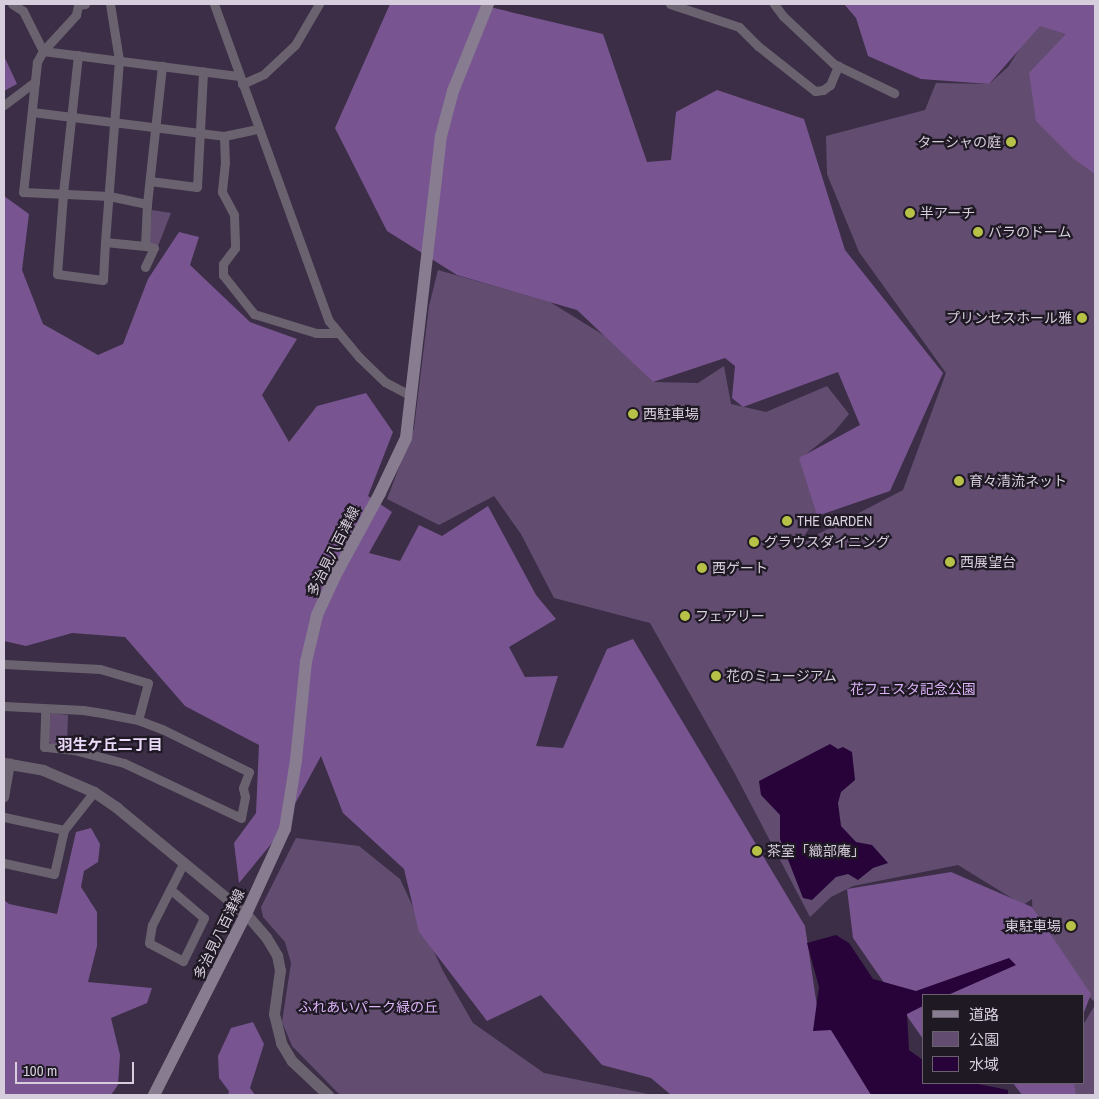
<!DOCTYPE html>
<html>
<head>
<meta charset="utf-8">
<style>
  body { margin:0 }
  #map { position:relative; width:1099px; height:1099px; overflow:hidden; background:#3b2e46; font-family:"Archivo Narrow","Noto Sans JP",sans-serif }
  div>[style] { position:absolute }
  .green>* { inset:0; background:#624d71 }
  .forest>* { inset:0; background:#785590 }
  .water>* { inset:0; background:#27033a }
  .minor>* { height:9px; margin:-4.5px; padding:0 4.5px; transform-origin:4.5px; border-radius:4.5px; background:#6a636f }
  .tertiary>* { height:11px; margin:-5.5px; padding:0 5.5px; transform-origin:5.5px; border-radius:5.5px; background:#6a636f }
  .secondary>* { height:12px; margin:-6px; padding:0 6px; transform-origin:6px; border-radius:6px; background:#887d90 }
  .dots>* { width:14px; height:14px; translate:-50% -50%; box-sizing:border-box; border:2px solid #1f1924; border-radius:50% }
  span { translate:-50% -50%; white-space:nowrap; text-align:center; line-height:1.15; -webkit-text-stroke:4.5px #1f1924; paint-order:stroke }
  .poi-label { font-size:14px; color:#d7cedd }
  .right { translate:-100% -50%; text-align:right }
  .left { translate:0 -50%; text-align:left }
  .street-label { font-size:14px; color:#d7cedd }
  .park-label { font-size:14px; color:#dcb4f9 }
  .neighbourhood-label { font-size:15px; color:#ebdaf9; font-weight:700 }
  .frame { position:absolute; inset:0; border:5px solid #d7cedd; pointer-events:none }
  .legend { position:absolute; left:922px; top:994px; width:162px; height:90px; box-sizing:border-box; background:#1f1924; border:1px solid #69616e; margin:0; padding:6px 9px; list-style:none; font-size:15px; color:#d7cedd }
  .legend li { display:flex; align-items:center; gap:10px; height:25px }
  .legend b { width:25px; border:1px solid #69616e }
  .scale { position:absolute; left:15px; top:1062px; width:119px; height:22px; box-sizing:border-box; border:2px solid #d7cedd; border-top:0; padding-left:6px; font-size:15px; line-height:18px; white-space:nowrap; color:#d7cedd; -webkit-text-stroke:4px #1f1924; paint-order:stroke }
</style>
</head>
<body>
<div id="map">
  <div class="green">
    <i style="clip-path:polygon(1028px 15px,1056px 15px,1095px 74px,1095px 1002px,1052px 966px,1033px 922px,1032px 899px,1023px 905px,958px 865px,853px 886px,831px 897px,810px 917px,734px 772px,650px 623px,554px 598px,521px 534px,494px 496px,439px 525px,387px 499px,414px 428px,429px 306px,438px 270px,550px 302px,605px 336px,653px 382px,698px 383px,724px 366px,731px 404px,766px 412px,827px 386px,849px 414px,834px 432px,805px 455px,806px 479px,817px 516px,799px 544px,903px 490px,946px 373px,859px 252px,827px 174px,826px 136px,925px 110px,936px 83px,989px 84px,1008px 67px,1022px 45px)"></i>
    <i style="clip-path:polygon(152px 210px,171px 213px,158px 246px,149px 245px)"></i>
    <i style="clip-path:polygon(52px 713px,68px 715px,67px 745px,51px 744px,47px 739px,48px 716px)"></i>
    <i style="clip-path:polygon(296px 838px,359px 846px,400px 879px,443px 971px,473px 1023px,544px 1073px,653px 1095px,340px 1095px,292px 1046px,282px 1022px,291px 963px,285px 942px,263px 917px,261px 907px)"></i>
    <i style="clip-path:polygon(1095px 1005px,1095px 1095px,1061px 1095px,1063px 1083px,1083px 1083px,1083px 1025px)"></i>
  </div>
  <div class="forest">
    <i style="clip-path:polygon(390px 4px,477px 4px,603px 34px,647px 162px,671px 160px,676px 112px,717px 90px,804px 119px,845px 250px,943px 373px,890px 491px,817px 516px,799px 458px,860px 425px,838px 372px,743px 407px,732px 398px,735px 366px,725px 358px,653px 382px,577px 310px,457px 275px,387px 231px,335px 128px)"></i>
    <i style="clip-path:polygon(844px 4px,1095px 4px,1095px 174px,1074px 159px,1036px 121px,1029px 73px,1066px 34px,1040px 26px,989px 84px,921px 79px,868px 56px,856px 18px)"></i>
    <i style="clip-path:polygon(4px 56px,17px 84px,4px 91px)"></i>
    <i style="clip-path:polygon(4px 196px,29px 214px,22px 270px,43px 324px,98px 355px,123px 344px,148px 279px,179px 232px,199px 237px,190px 265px,250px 322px,297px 339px,262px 395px,289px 442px,317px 406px,366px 393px,393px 432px,368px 496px,392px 512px,369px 553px,400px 561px,419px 525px,442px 536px,488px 506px,536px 595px,556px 619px,509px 647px,525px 677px,558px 676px,536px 746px,563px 748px,607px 649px,633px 639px,805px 926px,818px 1013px,873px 1086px,877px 1095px,671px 1095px,651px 1078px,602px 1065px,541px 995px,487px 1021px,419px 932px,404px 869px,343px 813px,321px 756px,277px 837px,239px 883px,234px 843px,256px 813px,259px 745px,185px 706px,125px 637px,72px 633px,26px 646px,4px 641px)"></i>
    <i style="clip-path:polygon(91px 828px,100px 844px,98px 862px,84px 871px,81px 887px,97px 912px,97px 946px,88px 982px,152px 988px,147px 1003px,111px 1018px,120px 1055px,118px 1085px,111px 1095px,4px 1095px,4px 900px,9px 904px,57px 914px,76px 832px)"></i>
    <i style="clip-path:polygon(951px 872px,1032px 907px,1091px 994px,1083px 1015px,1083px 995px,923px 995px,923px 1039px,853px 938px,847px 889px)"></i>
    <i style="clip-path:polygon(253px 1022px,264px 1044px,250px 1088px,255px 1095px,228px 1095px,229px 1091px,219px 1078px,218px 1056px,231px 1028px)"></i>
    <i style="clip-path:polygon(1013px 1083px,1074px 1083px,1076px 1095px,1022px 1095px)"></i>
  </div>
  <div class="water">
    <i style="clip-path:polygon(830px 744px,838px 749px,843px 747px,852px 752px,855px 780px,841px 792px,838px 803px,841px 826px,856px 842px,872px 845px,888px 863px,873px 868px,858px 880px,848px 874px,836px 877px,812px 900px,803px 898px,780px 839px,780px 815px,761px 795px,759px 781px)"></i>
    <i style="clip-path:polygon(836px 935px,849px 943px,873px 979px,916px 991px,1009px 958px,1016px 965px,948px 995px,923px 995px,923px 1006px,907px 1014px,909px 1050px,923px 1060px,923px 1083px,973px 1083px,1008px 1090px,1008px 1095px,871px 1095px,831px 1030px,813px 1031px,819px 987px,807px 943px)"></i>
  </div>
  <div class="minor">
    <i style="left:12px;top:4px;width:13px;rotate:32deg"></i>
    <i style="left:23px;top:11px;width:45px;rotate:63.4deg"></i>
    <i style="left:85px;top:4px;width:7px;rotate:172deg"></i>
    <i style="left:78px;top:5px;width:10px;rotate:101deg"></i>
    <i style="left:76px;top:15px;width:49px;rotate:132.5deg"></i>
    <i style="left:43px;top:51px;width:13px;rotate:119deg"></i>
    <i style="left:37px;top:62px;width:131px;rotate:96.1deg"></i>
    <i style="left:23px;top:192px;width:86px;rotate:2.7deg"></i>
    <i style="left:109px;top:196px;width:39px;rotate:12deg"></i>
    <i style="left:214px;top:4px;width:337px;rotate:70.1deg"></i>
    <i style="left:329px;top:321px;width:47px;rotate:50.2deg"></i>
    <i style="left:359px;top:357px;width:36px;rotate:44deg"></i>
    <i style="left:385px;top:382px;width:30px;rotate:28deg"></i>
    <i style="left:670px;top:4px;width:73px;rotate:18.4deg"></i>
    <i style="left:739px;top:27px;width:27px;rotate:45deg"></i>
    <i style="left:758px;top:46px;width:73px;rotate:38.3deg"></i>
    <i style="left:815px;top:91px;width:8px;rotate:-7deg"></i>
    <i style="left:823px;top:90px;width:9px;rotate:-36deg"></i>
    <i style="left:830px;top:85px;width:21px;rotate:-67deg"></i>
    <i style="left:774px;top:4px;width:15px;rotate:53deg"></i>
    <i style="left:783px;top:16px;width:70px;rotate:43.3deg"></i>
    <i style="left:834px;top:64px;width:67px;rotate:25.8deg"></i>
    <i style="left:43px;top:51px;width:198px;rotate:7.3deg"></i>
    <i style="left:78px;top:55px;width:140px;rotate:96.2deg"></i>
    <i style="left:63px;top:194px;width:80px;rotate:94.3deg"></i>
    <i style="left:57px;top:274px;width:46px;rotate:7.4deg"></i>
    <i style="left:103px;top:280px;width:38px;rotate:-87deg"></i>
    <i style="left:105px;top:242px;width:40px;rotate:5.7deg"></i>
    <i style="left:145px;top:246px;width:42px;rotate:-87.3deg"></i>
    <i style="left:147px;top:204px;width:139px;rotate:-83.8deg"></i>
    <i style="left:242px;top:84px;width:24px;rotate:-24deg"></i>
    <i style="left:264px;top:74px;width:42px;rotate:-43.1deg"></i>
    <i style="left:295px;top:45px;width:48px;rotate:-59.7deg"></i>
    <i style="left:4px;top:105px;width:39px;rotate:-37deg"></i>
    <i style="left:32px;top:112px;width:193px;rotate:7.1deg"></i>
    <i style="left:224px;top:136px;width:35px;rotate:-12deg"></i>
    <i style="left:224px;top:136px;width:26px;rotate:88deg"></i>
    <i style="left:225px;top:162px;width:30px;rotate:96deg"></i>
    <i style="left:222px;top:192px;width:26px;rotate:62deg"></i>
    <i style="left:234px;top:215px;width:33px;rotate:88deg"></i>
    <i style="left:235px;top:248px;width:20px;rotate:127deg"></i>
    <i style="left:223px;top:264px;width:11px;rotate:90deg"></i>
    <i style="left:223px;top:275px;width:50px;rotate:51.5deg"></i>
    <i style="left:254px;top:314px;width:65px;rotate:17deg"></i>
    <i style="left:316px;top:333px;width:22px"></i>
    <i style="left:150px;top:181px;width:47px;rotate:7.3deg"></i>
    <i style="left:197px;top:187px;width:116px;rotate:-87deg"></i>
    <i style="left:105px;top:242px;width:183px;rotate:-85.6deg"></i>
    <i style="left:119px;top:60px;width:57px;rotate:-99.1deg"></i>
    <i style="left:145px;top:267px;width:21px;rotate:-65deg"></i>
    <i style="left:154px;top:248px;width:9px;rotate:-167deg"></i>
    <i style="left:4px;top:664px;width:96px;rotate:3deg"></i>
    <i style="left:100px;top:669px;width:50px;rotate:16.3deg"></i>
    <i style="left:148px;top:683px;width:38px;rotate:105deg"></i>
    <i style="left:4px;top:706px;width:79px;rotate:2.9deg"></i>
    <i style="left:83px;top:710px;width:24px;rotate:9deg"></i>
    <i style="left:107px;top:714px;width:32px;rotate:11deg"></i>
    <i style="left:138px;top:720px;width:26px;rotate:21deg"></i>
    <i style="left:162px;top:729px;width:97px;rotate:26.3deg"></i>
    <i style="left:249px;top:772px;width:17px;rotate:111deg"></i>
    <i style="left:243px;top:788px;width:9px;rotate:77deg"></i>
    <i style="left:245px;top:797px;width:21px;rotate:101deg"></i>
    <i style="left:241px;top:818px;width:129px;rotate:-154.8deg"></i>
    <i style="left:124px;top:763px;width:52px;rotate:-165.4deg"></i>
    <i style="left:74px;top:750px;width:30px;rotate:-174deg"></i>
    <i style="left:44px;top:747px;width:38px;rotate:-88deg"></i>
    <i style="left:4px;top:797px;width:35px;rotate:-80deg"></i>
    <i style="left:4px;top:817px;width:61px;rotate:12.2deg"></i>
    <i style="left:4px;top:863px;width:51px;rotate:12.4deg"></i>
    <i style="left:54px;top:874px;width:45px;rotate:-77.2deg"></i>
    <i style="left:64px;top:830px;width:48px;rotate:-51.7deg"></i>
    <i style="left:171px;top:890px;width:43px;rotate:40.3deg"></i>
    <i style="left:204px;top:918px;width:48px;rotate:116deg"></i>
    <i style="left:183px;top:961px;width:38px;rotate:-152deg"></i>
    <i style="left:149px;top:943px;width:18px;rotate:-81deg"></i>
    <i style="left:152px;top:925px;width:68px;rotate:-63.1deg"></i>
  </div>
  <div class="tertiary">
    <i style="left:4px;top:763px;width:40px;rotate:10deg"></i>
    <i style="left:43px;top:770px;width:56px;rotate:23.3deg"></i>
    <i style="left:94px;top:792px;width:27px;rotate:34deg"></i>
    <i style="left:116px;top:807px;width:168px;rotate:39.5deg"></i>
    <i style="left:246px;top:914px;width:30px;rotate:49deg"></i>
    <i style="left:266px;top:937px;width:21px;rotate:59deg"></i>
    <i style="left:277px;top:955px;width:15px;rotate:79deg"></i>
    <i style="left:280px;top:970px;width:44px;rotate:97.8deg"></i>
    <i style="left:274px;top:1014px;width:30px;rotate:76deg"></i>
    <i style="left:281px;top:1043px;width:21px;rotate:59deg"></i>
    <i style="left:292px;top:1061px;width:50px;rotate:43.4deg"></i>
  </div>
  <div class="secondary">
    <i style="left:154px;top:1095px;width:203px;rotate:-63.1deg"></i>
    <i style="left:246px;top:914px;width:94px;rotate:-65.4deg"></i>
    <i style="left:285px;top:829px;width:70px;rotate:-80.9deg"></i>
    <i style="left:296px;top:760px;width:99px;rotate:-84.2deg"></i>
    <i style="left:306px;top:662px;width:48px;rotate:-76.8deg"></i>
    <i style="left:317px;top:615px;width:43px;rotate:-65.2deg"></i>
    <i style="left:335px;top:576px;width:94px;rotate:-61.5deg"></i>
    <i style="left:380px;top:493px;width:61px;rotate:-64.7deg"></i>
    <i style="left:406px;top:438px;width:304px;rotate:-83.4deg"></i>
    <i style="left:441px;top:136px;width:47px;rotate:-75.1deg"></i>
    <i style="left:453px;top:91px;width:94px;rotate:-68.1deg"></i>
  </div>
  <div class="dots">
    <i style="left:1011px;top:142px;background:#b7c147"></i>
    <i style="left:910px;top:213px;background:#b7c147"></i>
    <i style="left:978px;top:232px;background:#b7c147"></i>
    <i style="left:1082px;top:318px;background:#b7c147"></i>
    <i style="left:633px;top:414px;background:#b7c147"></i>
    <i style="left:959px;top:481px;background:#b7c147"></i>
    <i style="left:787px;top:521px;background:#b7c147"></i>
    <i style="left:754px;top:542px;background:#b7c147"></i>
    <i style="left:950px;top:562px;background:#b7c147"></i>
    <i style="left:702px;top:568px;background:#b7c147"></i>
    <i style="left:685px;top:616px;background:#b7c147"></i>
    <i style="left:716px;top:676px;background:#b7c147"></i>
    <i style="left:757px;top:851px;background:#b7c147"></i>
    <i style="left:1071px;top:926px;background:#b7c147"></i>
  </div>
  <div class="poi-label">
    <span class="right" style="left:1001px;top:142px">ターシャの庭</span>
    <span class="left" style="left:920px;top:213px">半アーチ</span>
    <span class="left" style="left:988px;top:232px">バラのドーム</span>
    <span class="right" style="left:1072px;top:318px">プリンセスホール雅</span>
    <span class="left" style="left:643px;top:414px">西駐車場</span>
    <span class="left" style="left:969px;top:481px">育々清流ネット</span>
    <span class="left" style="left:797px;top:521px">THE GARDEN</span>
    <span class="left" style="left:764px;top:542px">グラウスダイニング</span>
    <span class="left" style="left:960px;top:562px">西展望台</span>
    <span class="left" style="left:712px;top:568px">西ゲート</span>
    <span class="left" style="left:695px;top:616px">フェアリー</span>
    <span class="left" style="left:726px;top:676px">花のミュージアム</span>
    <span class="left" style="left:767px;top:851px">茶室「織部庵」</span>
    <span class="right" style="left:1061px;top:926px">東駐車場</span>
  </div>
  <div class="street-label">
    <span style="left:333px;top:551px;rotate:-63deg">多治見八百津線</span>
    <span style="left:219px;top:934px;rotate:-64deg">多治見八百津線</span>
  </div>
  <div class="park-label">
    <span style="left:913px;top:689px">花フェスタ記念公園</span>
    <span style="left:368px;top:1007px">ふれあいパーク緑の丘</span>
  </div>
  <div class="neighbourhood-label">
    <span style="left:110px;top:745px">羽生ケ丘二丁目</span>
  </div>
  <div class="frame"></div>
  <ul class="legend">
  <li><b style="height:6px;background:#887d90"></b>道路</li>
  <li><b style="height:14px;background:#624d71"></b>公園</li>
  <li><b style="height:14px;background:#27033a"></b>水域</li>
  </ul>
  <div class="scale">100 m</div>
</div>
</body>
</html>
